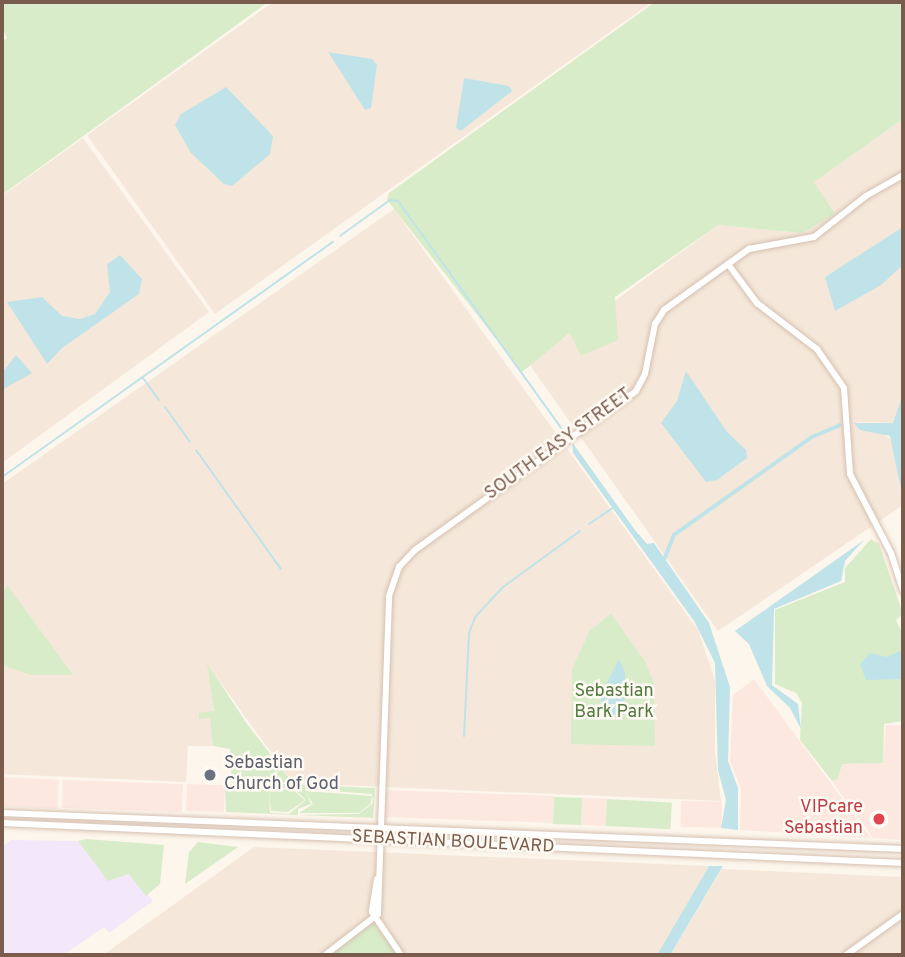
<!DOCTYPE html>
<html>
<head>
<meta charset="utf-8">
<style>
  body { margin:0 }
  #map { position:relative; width:905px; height:957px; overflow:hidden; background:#fdf6ec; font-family:Overpass,sans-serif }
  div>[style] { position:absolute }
  .residential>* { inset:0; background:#f5e8da }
  .commercial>* { inset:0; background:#fde8e0; transform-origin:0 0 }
  .education>* { inset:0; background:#f3e8fa }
  .green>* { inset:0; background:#d8ecc9; transform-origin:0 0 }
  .water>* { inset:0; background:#bfe3e8 }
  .stream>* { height:2px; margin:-1px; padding:0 1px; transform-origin:1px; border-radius:1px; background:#bfe3e8 }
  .canal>* { height:3.5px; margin:-1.75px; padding:0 1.75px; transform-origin:1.75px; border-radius:1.75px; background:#bfe3e8 }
  .roads { filter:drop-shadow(0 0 2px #d6c0b0) drop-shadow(0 0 2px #d6c0b0) }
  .secondary>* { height:6px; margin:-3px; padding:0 3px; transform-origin:3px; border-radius:3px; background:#fff }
  .dots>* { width:19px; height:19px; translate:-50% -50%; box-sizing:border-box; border:4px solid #fffaf3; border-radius:50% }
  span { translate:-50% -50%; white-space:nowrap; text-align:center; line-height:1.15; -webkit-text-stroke:5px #fffaf3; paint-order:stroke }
  .street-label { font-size:18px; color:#7a5c4d }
  .park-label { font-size:18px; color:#537a41 }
  .worship-label { font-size:18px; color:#5b616d }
  .left { translate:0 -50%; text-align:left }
  .health-label { font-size:18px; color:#be3a42 }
  .right { translate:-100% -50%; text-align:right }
  .frame { position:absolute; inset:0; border:4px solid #7a5c4d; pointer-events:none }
</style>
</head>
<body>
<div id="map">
  <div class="residential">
    <i style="clip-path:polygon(273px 2px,652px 2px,215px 314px,87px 135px)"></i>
    <i style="clip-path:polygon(903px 119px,903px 393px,893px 423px,857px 422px,860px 430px,879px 432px,892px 440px,903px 505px,718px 631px,529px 364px,718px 225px,802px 233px,834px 214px,813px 182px)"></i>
    <i style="clip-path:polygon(83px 138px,209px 312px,2px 463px,2px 196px)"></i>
    <i style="clip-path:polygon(394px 209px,698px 630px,715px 680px,715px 752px,721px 801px,293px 783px,208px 665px,214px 712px,200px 719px,210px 718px,213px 746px,188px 746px,186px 782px,2px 774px,2px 484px)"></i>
    <i style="clip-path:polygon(254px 847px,709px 866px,657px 955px,103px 955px)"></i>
    <i style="clip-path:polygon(722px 869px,903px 877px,903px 955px,670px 955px)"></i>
  </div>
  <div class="commercial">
    <i style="clip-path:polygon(754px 679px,871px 838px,740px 830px,741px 789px,730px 761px,733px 695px)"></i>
    <i style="clip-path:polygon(886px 725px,903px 726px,903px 840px,873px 838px,832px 781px,838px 779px,842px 764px,883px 763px)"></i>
    <i style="left:2px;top:777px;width:57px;height:29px;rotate:3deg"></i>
    <i style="left:63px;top:780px;width:120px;height:28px;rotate:2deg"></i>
    <i style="left:187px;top:784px;width:38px;height:27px;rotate:2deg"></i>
    <i style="left:384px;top:790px;width:170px;height:27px;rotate:2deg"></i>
    <i style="left:582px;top:798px;width:25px;height:27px;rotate:2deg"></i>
    <i style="left:681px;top:801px;width:41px;height:26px;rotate:1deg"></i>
  </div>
  <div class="education">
    <i style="clip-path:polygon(11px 840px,78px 841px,108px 880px,129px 873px,153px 901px,109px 933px,104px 927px,63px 955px,2px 955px,2px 847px)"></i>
  </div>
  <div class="green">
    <i style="clip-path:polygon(2px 2px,268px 2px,2px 195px,2px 42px,7px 38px,2px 28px)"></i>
    <i style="clip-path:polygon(655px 2px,903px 2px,903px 119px,814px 182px,835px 214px,802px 233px,718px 225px,615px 297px,618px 340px,581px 356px,570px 333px,522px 372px,387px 200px,389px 193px)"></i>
    <i style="clip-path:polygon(871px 539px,879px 544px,903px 614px,896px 620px,903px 634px,903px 721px,884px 724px,883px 763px,842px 764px,838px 779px,832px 781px,800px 740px,802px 703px,796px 693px,775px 684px,775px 610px,845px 582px,845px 568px)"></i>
    <i style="clip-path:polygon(8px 586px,73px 675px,31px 675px,2px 665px,2px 591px)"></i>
    <i style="clip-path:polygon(611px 614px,645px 661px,654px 682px,655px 746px,571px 744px,572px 669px,590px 630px)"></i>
    <i style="clip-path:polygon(207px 663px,247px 724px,293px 783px,232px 782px,230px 749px,213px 746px,210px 718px,199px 719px,199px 713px,214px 711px)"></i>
    <i style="clip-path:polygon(evenodd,290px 784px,375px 788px,373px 818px,226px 812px,225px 785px,290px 784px,269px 788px,293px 788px,306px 800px,289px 814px,270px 813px,269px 788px,290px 784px,305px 789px,372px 794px,373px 803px,359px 814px,298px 815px,298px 809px,311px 804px,305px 789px)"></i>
    <i style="clip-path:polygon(292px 789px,305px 800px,288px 812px,271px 811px,269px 790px)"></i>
    <i style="clip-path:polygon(305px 791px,372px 796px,371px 803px,359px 813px,299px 813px,313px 804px)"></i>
    <i style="left:554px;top:797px;width:28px;height:27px;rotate:2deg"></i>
    <i style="left:607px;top:799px;width:65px;height:27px;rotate:3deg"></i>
    <i style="clip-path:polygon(86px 839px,164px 845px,160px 884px,146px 896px,129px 874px,108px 881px,78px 841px)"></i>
    <i style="clip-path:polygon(198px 842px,238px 847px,185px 884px,189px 852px)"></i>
    <i style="clip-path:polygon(374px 923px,399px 955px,327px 955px,371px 924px)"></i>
  </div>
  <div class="water">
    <i style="clip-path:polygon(328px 52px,372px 59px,377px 65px,371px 108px,365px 110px)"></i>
    <i style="clip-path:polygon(464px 78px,509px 86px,512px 91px,461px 131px,456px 128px)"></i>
    <i style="clip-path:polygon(226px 87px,273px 136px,270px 154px,232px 186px,224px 184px,191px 153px,175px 125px,181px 114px)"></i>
    <i style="clip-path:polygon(903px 227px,903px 265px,881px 285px,835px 311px,825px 277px)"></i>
    <i style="clip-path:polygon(120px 255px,142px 279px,139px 294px,62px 348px,47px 364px,7px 302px,42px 297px,62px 316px,80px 319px,95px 314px,110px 292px,107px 264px)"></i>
    <i style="clip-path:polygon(16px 355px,32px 373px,2px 390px,2px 373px)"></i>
    <i style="clip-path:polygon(686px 371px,727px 432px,746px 450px,747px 458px,717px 480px,706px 482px,661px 423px,677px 401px)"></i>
    <i style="clip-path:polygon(903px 393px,903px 489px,901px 490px,890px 436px,860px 430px,854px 423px,893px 423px)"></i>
    <i style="clip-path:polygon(572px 442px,645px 544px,654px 543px,709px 623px,730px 687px,728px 761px,738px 788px,738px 830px,721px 828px,726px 800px,718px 770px,715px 663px,694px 621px,573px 453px)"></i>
    <i style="clip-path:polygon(864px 540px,845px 561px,841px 581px,774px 609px,772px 685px,798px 704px,801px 729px,790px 708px,767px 686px,749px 644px,735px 631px)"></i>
    <i style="clip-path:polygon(903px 650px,903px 679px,866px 680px,860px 664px,870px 653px,886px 657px)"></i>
    <i style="clip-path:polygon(619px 659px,625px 672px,625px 697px,622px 707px,613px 716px,606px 715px,600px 696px)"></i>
    <i style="clip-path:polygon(709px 866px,723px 866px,670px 955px,657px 955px)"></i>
  </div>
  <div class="stream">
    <i style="left:340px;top:236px;width:62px;rotate:-35.8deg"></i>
    <i style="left:390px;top:200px;width:8px;rotate:7deg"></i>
    <i style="left:398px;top:201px;width:289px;rotate:54.3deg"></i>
    <i style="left:143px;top:378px;width:27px;rotate:54deg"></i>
    <i style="left:165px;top:407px;width:43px;rotate:54.5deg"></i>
    <i style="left:196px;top:450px;width:146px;rotate:54.5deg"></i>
    <i style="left:2px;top:477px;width:406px;rotate:-35.4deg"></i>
    <i style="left:589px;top:524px;width:30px;rotate:-34deg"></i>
    <i style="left:638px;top:535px;width:16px;rotate:50deg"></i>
    <i style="left:464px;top:736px;width:103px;rotate:-87.2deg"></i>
    <i style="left:469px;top:633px;width:17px;rotate:-69deg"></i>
    <i style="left:475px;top:617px;width:41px;rotate:-47deg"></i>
    <i style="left:503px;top:587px;width:95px;rotate:-36deg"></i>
  </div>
  <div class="canal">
    <i style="left:664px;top:560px;width:27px;rotate:-68deg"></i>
    <i style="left:674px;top:535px;width:169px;rotate:-35.4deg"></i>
    <i style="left:812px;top:437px;width:30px;rotate:-23deg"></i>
  </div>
  <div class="roads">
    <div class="secondary">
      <i style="left:728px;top:264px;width:49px;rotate:53.4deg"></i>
      <i style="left:757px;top:303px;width:76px;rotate:37.5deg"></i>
      <i style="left:817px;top:349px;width:47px;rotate:55.3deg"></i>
      <i style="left:844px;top:388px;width:86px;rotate:86deg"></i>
      <i style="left:850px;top:474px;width:89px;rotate:62.6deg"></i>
      <i style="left:891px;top:553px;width:40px;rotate:72deg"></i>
      <i style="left:2px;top:813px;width:902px;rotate:2.29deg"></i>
      <i style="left:2px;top:823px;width:902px;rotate:2.54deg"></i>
      <i style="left:377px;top:879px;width:33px;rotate:99deg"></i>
      <i style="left:372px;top:912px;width:52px;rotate:56deg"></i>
      <i style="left:325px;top:955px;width:67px;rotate:-37.7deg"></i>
      <i style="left:378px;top:914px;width:318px;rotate:-88deg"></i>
      <i style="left:389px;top:596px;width:31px;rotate:-71deg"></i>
      <i style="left:399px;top:567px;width:23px;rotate:-47deg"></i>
      <i style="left:415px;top:550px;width:272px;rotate:-35.7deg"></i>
      <i style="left:636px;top:391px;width:19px;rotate:-62deg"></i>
      <i style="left:645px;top:374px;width:51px;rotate:-78.7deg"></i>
      <i style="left:655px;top:324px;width:17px;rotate:-57deg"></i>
      <i style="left:664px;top:310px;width:105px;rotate:-35.7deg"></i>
      <i style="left:749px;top:249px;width:66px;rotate:-10.5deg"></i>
      <i style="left:814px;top:237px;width:66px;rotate:-38.3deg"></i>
      <i style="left:866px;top:196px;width:43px;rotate:-29.6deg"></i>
      <i style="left:846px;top:955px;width:70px;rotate:-35.7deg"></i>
    </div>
  </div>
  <div class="dots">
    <i style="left:210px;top:775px;background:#6b7280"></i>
    <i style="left:879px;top:819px;background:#e0444e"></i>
  </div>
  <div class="street-label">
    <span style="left:559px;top:445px;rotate:-36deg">SOUTH EASY STREET</span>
    <span style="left:453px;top:843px;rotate:3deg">SEBASTIAN BOULEVARD</span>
  </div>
  <div class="park-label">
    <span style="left:614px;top:703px">Sebastian<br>Bark Park</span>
  </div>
  <div class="worship-label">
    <span class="left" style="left:224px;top:775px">Sebastian<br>Church of God</span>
  </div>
  <div class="health-label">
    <span class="right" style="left:863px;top:819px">VIPcare<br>Sebastian</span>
  </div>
  <div class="frame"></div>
</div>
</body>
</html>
